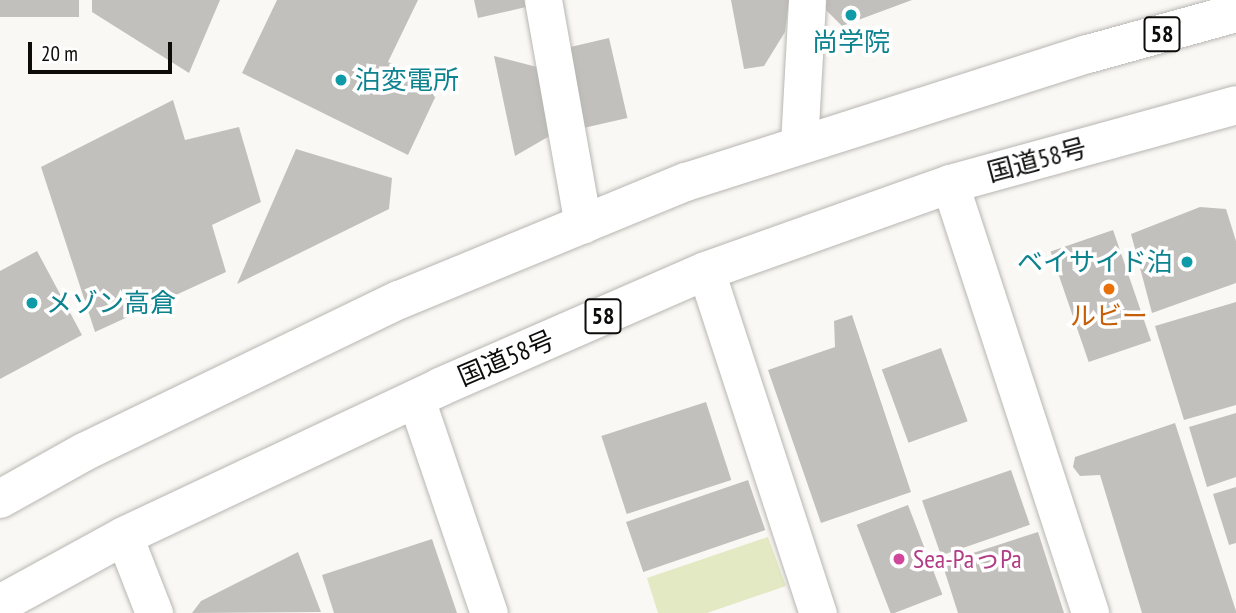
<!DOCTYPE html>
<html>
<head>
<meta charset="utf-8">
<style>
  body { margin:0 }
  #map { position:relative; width:1236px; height:613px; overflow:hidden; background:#faf8f4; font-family:"PT Sans Narrow","Noto Sans JP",sans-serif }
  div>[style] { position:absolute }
  .green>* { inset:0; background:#e3e9c2 }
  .building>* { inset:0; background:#c2c0bc; transform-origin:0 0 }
  .roads { filter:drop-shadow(0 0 2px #b7b6b2) drop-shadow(0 0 2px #b7b6b2) }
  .street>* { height:37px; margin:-18.5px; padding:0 18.5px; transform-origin:18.5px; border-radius:18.5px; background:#fff }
  .highway>* { height:38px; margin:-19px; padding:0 19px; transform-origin:19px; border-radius:19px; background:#fff }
  .dots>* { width:19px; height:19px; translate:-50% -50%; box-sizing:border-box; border:4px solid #fff; border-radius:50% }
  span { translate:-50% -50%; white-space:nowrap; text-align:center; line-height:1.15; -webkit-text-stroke:7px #fff; paint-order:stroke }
  .shield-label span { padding:2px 5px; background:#fff; border:2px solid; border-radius:5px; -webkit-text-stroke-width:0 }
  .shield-label { font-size:24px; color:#0c0c0b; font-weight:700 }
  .culture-label { font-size:26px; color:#0d838f }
  .left { translate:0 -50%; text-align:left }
  .right { translate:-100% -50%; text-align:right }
  .street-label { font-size:26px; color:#0c0c0b }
  .food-label { font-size:26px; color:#c56008 }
  .hotel-label { font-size:26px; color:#b23c85 }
  .scale { position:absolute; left:28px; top:42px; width:144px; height:32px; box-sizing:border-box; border:4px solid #0c0c0b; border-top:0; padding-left:9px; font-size:21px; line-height:24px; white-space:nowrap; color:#0c0c0b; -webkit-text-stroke:5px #fff; paint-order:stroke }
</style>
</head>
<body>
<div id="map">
  <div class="green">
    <i style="clip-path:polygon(768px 537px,786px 586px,707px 613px,658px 613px,647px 578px)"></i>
  </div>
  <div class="building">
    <i style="left:0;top:0;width:79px;height:17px"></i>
    <i style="clip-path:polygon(92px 0,220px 0,189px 73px,92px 12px)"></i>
    <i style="clip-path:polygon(277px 0,418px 0,388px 62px,440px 87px,408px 155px,242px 73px)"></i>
    <i style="clip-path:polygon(474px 0,524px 0,526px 7px,478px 18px)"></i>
    <i style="clip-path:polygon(731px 0,789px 0,785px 32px,764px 66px,744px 69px)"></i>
    <i style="clip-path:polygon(816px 0,912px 0,842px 26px)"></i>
    <i style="left:609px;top:38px;width:82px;height:44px;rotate:77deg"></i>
    <i style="clip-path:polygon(494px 56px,537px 67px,553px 134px,515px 156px)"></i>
    <i style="clip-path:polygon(173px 100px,185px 140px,239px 127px,261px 202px,212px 225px,226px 272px,95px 332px,41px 167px)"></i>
    <i style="clip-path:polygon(296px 149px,392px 178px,389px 209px,237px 284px)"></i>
    <i style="clip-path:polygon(1200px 207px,1226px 209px,1236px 241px,1236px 283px,1152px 313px,1131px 234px)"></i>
    <i style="left:1113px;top:230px;width:117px;height:66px;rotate:71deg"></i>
    <i style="clip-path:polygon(37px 251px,82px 335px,0 379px,0 271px)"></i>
    <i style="clip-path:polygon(1236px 302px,1236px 405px,1184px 420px,1155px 326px)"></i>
    <i style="clip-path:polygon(852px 315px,911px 492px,821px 523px,768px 370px,835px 347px,834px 321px)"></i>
    <i style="left:941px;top:348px;width:78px;height:63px;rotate:70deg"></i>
    <i style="left:706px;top:402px;width:82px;height:110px;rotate:72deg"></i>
    <i style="clip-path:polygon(1236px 413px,1236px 477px,1207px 487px,1189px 427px)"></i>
    <i style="clip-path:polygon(1175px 423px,1236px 611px,1236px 613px,1142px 613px,1100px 475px,1080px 476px,1073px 467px,1075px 457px)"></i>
    <i style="left:1011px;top:470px;width:58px;height:94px;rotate:71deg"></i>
    <i style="left:748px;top:480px;width:53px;height:129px;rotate:71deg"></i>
    <i style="clip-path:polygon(1236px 487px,1236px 543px,1229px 545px,1213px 494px)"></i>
    <i style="left:908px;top:505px;width:96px;height:55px;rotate:69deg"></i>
    <i style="clip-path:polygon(1038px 532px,1064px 613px,958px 613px,942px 563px)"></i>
    <i style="clip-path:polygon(432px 539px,457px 613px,334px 613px,322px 575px)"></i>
    <i style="clip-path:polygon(298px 552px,321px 612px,192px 613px,201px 601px)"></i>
  </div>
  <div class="roads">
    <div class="street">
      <i style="left:543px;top:0;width:228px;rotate:79.9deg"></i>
      <i style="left:799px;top:144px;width:144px;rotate:-86.8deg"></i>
      <i style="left:950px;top:184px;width:451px;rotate:71.9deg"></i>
      <i style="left:706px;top:271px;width:360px;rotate:71.9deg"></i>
      <i style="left:416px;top:399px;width:226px;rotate:71.2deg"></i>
      <i style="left:124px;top:536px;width:83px;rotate:68.7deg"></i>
    </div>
    <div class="highway">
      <i style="left:0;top:499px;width:96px;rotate:-29.2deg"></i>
      <i style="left:84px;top:452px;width:350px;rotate:-25.8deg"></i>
      <i style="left:399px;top:300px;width:310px;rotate:-22.4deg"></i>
      <i style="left:686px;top:182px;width:422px;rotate:-17.7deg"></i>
      <i style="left:1088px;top:54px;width:154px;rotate:-15.5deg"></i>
      <i style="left:0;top:604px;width:141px;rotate:-28.7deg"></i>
      <i style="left:124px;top:536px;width:349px;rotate:-25.2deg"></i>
      <i style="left:440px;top:387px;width:290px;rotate:-23.6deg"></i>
      <i style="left:706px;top:271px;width:259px;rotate:-19.6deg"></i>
      <i style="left:950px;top:184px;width:297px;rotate:-15.4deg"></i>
    </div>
  </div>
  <div class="dots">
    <i style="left:851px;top:15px;background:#0f9aa8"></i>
    <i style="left:341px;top:80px;background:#0f9aa8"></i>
    <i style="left:1187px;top:262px;background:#0f9aa8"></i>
    <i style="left:1109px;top:289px;background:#e8710a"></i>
    <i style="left:32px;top:303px;background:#0f9aa8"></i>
    <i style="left:899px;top:559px;background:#d1479c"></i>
  </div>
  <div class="shield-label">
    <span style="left:1162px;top:34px">58</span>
    <span style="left:603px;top:316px">58</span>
  </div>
  <div class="culture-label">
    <span style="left:851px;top:42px">尚学院</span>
    <span class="left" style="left:355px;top:80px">泊変電所</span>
    <span class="right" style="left:1173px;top:262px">ベイサイド泊</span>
    <span class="left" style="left:46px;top:303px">メゾン高倉</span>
  </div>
  <div class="street-label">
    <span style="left:1037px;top:160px;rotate:-15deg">国道58号</span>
    <span style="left:506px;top:358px;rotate:-23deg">国道58号</span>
  </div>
  <div class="food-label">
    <span style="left:1109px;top:316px">ルビー</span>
  </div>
  <div class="hotel-label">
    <span class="left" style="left:913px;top:559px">Sea-PaっPa</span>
  </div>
  <div class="scale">20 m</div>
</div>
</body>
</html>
